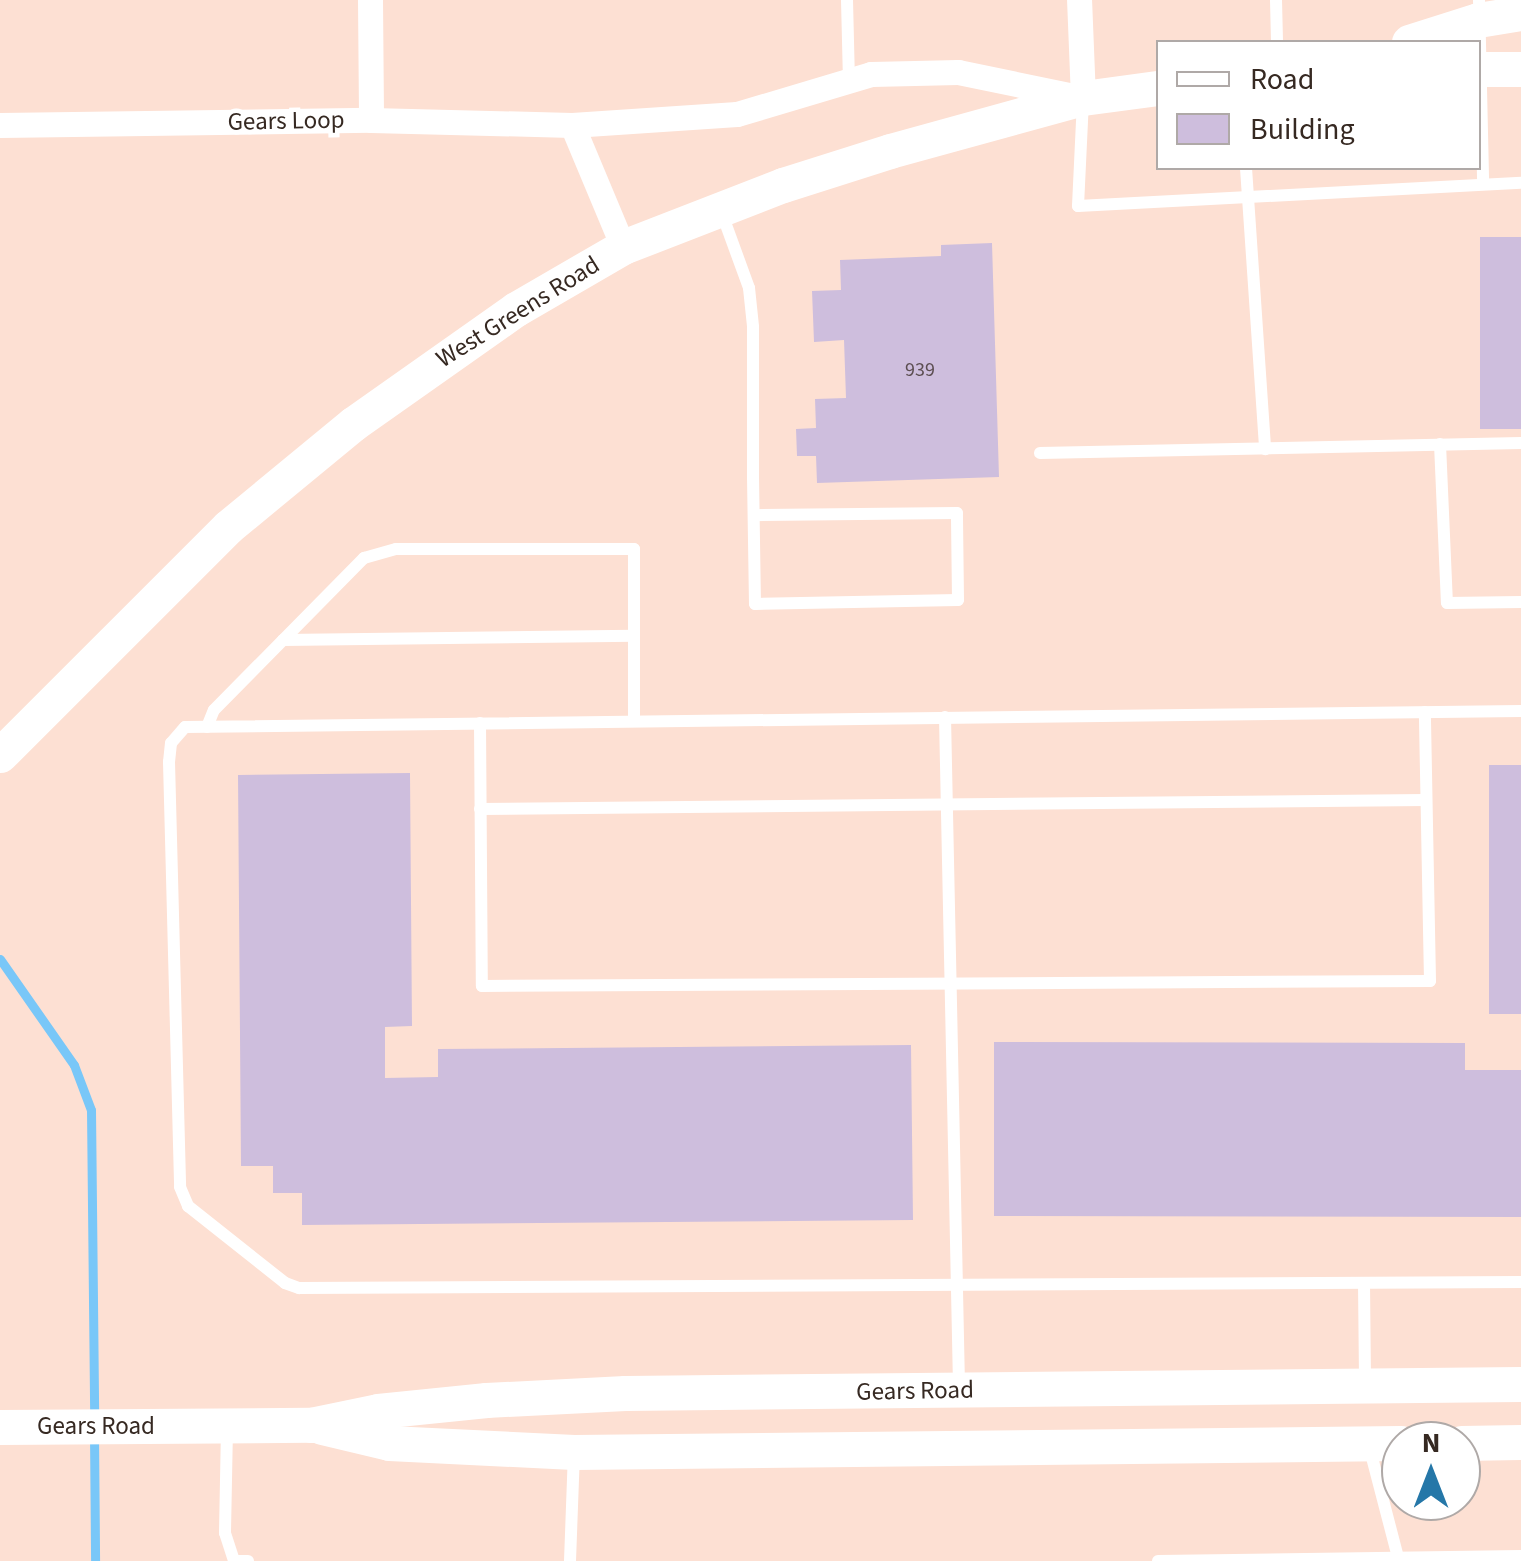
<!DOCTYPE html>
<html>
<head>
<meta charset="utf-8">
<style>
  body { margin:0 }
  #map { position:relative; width:1521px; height:1561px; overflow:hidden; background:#fde0d3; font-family:"Source Sans 3",sans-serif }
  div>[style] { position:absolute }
  .stream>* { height:9px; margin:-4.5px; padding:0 4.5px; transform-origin:4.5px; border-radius:4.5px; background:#79c7f8 }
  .building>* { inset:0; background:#cebedd; transform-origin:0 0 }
  .lane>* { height:12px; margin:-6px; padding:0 6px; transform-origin:6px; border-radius:6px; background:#fff }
  .street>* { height:25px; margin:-12.5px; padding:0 12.5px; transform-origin:12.5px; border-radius:12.5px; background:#fff }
  .secondary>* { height:35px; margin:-17.5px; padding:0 17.5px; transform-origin:17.5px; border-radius:17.5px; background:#fff }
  span { translate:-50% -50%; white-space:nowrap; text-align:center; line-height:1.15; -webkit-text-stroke:9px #fff; paint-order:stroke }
  .number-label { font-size:20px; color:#5c4e51 }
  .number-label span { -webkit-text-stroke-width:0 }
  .street-label { font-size:25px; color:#362922 }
  .legend { position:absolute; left:1156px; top:40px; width:325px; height:130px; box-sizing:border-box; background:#fff; border:2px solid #afa9a7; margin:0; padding:12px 18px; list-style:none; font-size:30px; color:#362922 }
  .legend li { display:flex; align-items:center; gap:20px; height:50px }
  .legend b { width:50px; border:2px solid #afa9a7 }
  .north { position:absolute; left:1381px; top:1421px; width:100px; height:100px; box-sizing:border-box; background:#fff; border:2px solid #afa9a7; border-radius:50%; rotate:0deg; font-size:28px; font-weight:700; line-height:40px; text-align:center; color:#362922 }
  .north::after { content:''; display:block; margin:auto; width:35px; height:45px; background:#2577a8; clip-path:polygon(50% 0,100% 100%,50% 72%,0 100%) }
</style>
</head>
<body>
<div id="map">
  <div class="stream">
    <i style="left:0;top:959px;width:129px;rotate:55.1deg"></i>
    <i style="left:74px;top:1065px;width:48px;rotate:69.3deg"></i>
    <i style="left:91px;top:1110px;width:308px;rotate:89.4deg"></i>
    <i style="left:94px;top:1434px;width:127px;rotate:89.5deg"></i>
  </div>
  <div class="building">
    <i style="left:1480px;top:237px;width:41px;height:192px"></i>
    <i style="clip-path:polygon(992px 243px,999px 477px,817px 483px,816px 456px,797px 456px,796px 429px,816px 428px,815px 399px,846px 398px,844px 340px,814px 342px,812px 291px,841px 290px,840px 260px,941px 256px,941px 245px)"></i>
    <i style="left:1489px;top:765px;width:32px;height:249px"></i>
    <i style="clip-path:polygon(410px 773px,412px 1026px,385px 1027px,385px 1078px,438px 1077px,438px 1049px,911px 1045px,913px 1220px,302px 1225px,302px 1193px,273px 1193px,273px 1166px,241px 1166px,238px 775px)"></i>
    <i style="clip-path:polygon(994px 1042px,1465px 1043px,1465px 1070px,1521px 1070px,1521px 1217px,994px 1216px)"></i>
  </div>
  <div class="lane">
    <i style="left:847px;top:0;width:80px;rotate:88.6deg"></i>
    <i style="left:1276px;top:0;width:42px;rotate:88.6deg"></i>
    <i style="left:1479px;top:0;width:183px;rotate:88.7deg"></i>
    <i style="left:1083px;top:100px;width:106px;rotate:92.7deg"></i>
    <i style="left:1078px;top:206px;width:444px;rotate:-3deg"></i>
    <i style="left:1246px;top:168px;width:282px;rotate:86.1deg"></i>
    <i style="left:721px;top:211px;width:82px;rotate:70deg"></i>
    <i style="left:749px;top:288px;width:39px;rotate:84deg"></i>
    <i style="left:753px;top:327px;width:150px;rotate:90deg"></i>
    <i style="left:753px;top:477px;width:127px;rotate:89.1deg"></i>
    <i style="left:755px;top:604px;width:203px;rotate:-1.1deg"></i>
    <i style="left:958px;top:600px;width:87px;rotate:-90.7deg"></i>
    <i style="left:957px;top:513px;width:203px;rotate:179.4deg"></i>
    <i style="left:1440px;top:444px;width:159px;rotate:87.5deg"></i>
    <i style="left:1447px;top:603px;width:74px;rotate:-0.8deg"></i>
    <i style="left:1040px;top:453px;width:481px;rotate:-1.2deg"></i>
    <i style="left:283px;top:640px;width:351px;rotate:-0.7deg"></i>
    <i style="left:1521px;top:711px;width:1336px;rotate:179.31deg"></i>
    <i style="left:185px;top:727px;width:21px;rotate:131deg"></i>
    <i style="left:171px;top:743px;width:19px;rotate:96deg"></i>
    <i style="left:169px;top:762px;width:425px;rotate:88.5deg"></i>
    <i style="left:180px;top:1187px;width:21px;rotate:67deg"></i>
    <i style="left:188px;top:1206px;width:124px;rotate:38.4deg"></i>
    <i style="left:285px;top:1283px;width:15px;rotate:20deg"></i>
    <i style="left:299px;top:1288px;width:1222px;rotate:-0.28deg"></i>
    <i style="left:945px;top:717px;width:668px;rotate:88.8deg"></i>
    <i style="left:480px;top:723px;width:263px;rotate:89.6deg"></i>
    <i style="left:482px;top:986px;width:948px;rotate:-0.3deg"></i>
    <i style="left:1430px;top:981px;width:269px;rotate:-91.1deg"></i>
    <i style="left:207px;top:727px;width:18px;rotate:-68deg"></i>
    <i style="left:214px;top:710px;width:214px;rotate:-45.4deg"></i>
    <i style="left:364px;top:558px;width:33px;rotate:-16deg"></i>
    <i style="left:396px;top:549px;width:238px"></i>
    <i style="left:634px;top:549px;width:172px;rotate:90deg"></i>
    <i style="left:480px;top:809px;width:946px;rotate:-0.55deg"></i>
    <i style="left:1364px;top:1283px;width:98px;rotate:89.4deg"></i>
    <i style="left:227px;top:1428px;width:105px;rotate:91.1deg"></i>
    <i style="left:225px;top:1533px;width:29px;rotate:72deg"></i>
    <i style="left:234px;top:1561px;width:14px"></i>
    <i style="left:1369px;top:1446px;width:119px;rotate:75.4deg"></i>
    <i style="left:570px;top:1561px;width:107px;rotate:-87.9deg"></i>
    <i style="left:1158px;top:1561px;width:363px;rotate:-0.8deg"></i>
  </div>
  <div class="street">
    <i style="left:370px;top:0;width:120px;rotate:89.5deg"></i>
    <i style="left:0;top:125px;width:371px;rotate:-0.8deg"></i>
    <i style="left:371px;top:120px;width:201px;rotate:1.4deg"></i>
    <i style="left:572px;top:125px;width:165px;rotate:-3.8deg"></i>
    <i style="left:737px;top:114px;width:140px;rotate:-16.6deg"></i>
    <i style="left:871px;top:74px;width:87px;rotate:-1.3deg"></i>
    <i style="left:958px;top:72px;width:128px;rotate:11.7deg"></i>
    <i style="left:1083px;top:98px;width:98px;rotate:-92.3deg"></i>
    <i style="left:572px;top:125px;width:132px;rotate:67.3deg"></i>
  </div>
  <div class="secondary">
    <i style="left:1409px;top:42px;width:72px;rotate:-17.7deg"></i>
    <i style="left:1478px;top:20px;width:44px;rotate:-9.2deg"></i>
    <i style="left:1478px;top:69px;width:43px"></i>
    <i style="left:0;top:755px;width:322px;rotate:-45deg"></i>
    <i style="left:228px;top:527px;width:162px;rotate:-39.5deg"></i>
    <i style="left:353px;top:424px;width:199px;rotate:-35.2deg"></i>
    <i style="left:516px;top:309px;width:124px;rotate:-30.1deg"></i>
    <i style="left:623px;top:247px;width:172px;rotate:-21.2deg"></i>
    <i style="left:783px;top:185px;width:112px;rotate:-17.6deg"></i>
    <i style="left:890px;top:151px;width:200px;rotate:-15.4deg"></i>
    <i style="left:1083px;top:98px;width:76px;rotate:-7.6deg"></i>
    <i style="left:0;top:1427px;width:311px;rotate:-0.4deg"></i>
    <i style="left:311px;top:1425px;width:68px;rotate:-11.8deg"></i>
    <i style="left:378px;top:1411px;width:109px;rotate:-5.8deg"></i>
    <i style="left:486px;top:1400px;width:139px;rotate:-2.9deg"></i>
    <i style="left:625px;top:1393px;width:896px;rotate:-0.58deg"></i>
    <i style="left:322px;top:1427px;width:69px;rotate:13.4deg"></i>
    <i style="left:389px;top:1443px;width:185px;rotate:2.8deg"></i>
    <i style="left:574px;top:1452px;width:827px;rotate:-0.62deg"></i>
    <i style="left:1461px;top:1443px;width:60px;rotate:-1deg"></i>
  </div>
  <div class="number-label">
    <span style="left:920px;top:370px">939</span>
  </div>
  <div class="street-label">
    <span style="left:286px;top:121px;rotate:-1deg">Gears Loop</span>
    <span style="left:518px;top:312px;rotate:-32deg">West Greens Road</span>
    <span style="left:915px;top:1391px;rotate:-1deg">Gears Road</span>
    <span style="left:96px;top:1426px">Gears Road</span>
  </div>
  <ul class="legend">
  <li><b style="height:12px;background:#fff"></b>Road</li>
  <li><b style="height:28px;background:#cebedd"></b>Building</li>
  </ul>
  <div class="north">N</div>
</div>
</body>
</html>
